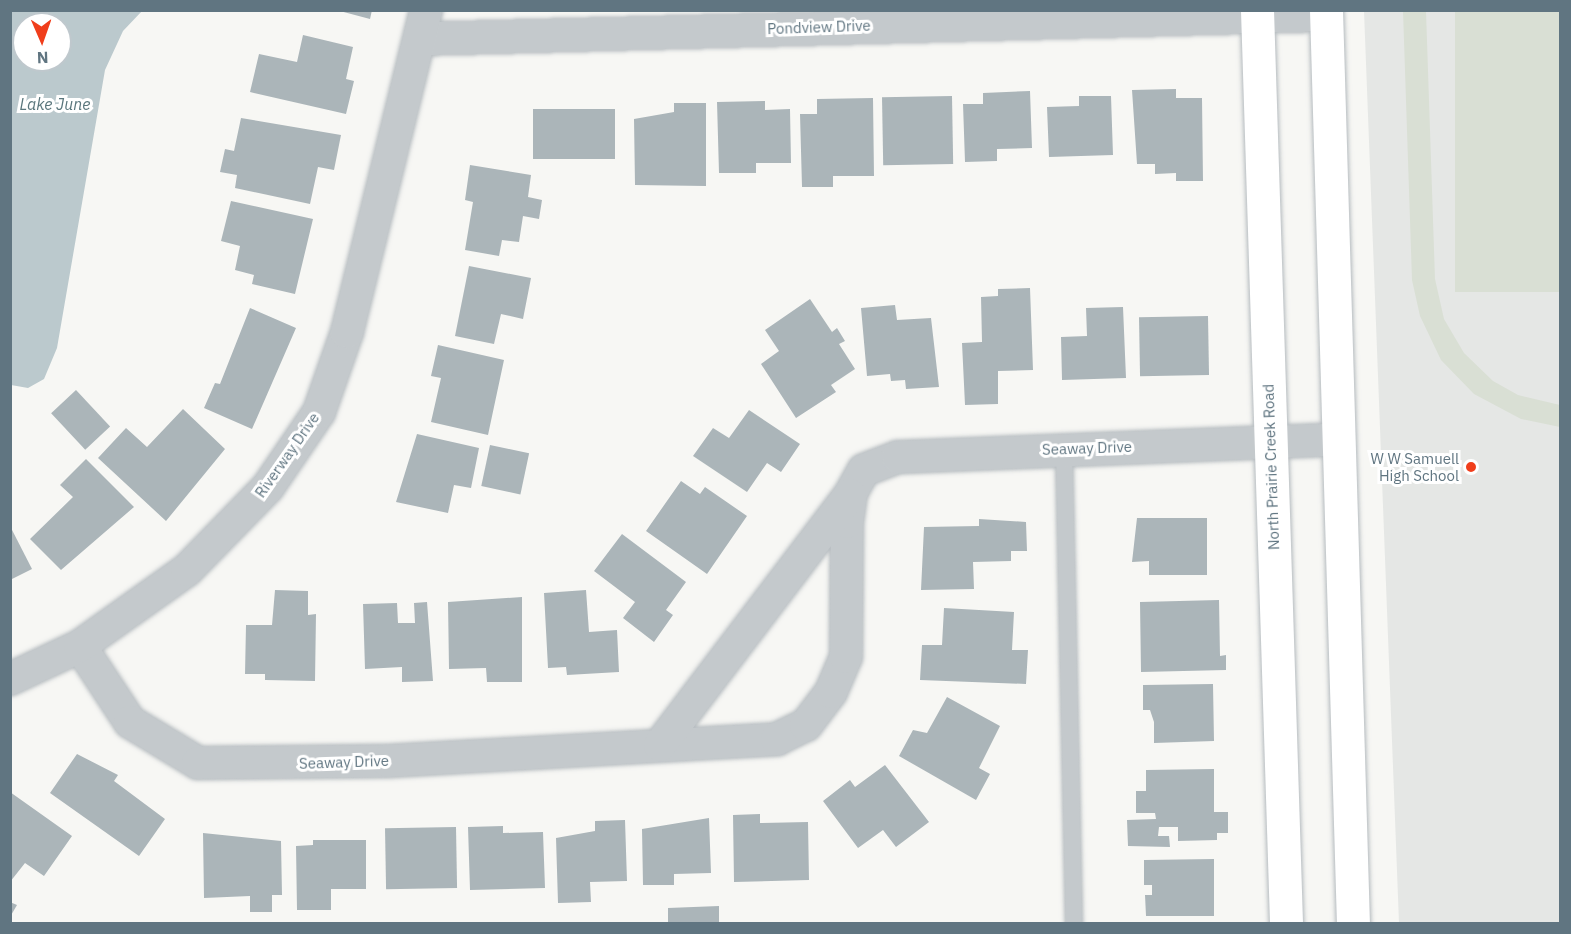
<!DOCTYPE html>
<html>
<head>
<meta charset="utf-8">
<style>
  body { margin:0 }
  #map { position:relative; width:1571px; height:934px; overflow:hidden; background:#f7f7f4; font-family:"IBM Plex Sans",sans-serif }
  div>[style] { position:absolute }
  .built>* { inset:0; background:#e5e7e5 }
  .green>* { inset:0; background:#d9dfd4; transform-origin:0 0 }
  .water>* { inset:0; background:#bbc9cd }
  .building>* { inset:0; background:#abb5b9; transform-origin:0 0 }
  .roads { filter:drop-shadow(0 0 2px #b6bcc0) drop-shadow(0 0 2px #b6bcc0) }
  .service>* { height:16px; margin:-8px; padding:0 8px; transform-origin:8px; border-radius:8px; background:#c4c9cc }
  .minor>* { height:32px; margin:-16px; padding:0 16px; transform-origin:16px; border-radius:16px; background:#c4c9cc }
  .secondary>* { height:33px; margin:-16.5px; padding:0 16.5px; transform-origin:16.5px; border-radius:16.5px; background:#fff }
  .dots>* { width:16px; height:16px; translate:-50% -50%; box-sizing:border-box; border:3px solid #fff; border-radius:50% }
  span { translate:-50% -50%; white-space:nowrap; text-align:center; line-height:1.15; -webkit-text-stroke:6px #fff; paint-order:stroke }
  .street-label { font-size:15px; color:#607581 }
  .poi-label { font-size:15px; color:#607581 }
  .right { translate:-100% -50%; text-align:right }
  .water-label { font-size:16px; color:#5a767c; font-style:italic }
  .frame { position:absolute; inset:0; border:12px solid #607581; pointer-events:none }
  .north { position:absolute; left:12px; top:12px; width:60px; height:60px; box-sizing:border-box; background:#fff; border:2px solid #bfc8cd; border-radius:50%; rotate:178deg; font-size:16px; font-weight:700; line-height:24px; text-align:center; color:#607581 }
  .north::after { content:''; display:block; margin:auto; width:21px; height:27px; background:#f03e1b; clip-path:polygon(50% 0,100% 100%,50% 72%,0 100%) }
</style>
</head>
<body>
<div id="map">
  <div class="built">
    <i style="clip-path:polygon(1364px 11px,1560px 11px,1560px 923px,1399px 923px)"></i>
  </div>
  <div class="green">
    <i style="clip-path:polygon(1403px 11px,1426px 11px,1435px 279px,1444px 319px,1464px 353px,1493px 381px,1518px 395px,1560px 405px,1560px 427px,1521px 419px,1474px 394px,1441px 360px,1420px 316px,1412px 280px)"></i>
    <i style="left:1455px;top:11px;width:105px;height:281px"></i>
  </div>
  <div class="water">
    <i style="clip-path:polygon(evenodd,11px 10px,142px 11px,123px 31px,105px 70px,57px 348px,44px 379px,28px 388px,11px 385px,11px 10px,24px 24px,60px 24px,60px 60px,24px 60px,24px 24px)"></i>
  </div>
  <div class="building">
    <i style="clip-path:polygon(336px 10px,372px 10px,370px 19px)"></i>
    <i style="clip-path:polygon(303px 35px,353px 47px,346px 79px,354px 81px,346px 114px,250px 92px,259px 54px,297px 62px)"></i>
    <i style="clip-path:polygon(1176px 89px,1176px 98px,1202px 98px,1203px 181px,1176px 181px,1176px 173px,1155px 174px,1155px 164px,1137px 164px,1132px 90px)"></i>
    <i style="clip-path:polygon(1030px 91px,1032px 148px,997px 149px,997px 161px,965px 162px,963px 104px,983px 104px,983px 93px)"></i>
    <i style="left:952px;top:96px;width:68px;height:70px;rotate:89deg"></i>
    <i style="clip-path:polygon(1079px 96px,1111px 96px,1113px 155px,1049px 157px,1047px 107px,1079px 106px)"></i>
    <i style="clip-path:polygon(873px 98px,874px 176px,833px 176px,833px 187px,802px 187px,800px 114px,817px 114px,817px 99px)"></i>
    <i style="clip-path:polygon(765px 101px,765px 110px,790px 109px,791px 163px,756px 163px,756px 173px,719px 173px,717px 102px)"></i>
    <i style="clip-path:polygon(674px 103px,706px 103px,706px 186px,635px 185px,634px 119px,674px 112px)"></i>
    <i style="left:533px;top:109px;width:82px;height:50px"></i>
    <i style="clip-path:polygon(241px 118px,341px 135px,334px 170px,318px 167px,310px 204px,235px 188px,237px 175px,220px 172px,225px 149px,234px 151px)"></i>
    <i style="clip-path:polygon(470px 165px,531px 175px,528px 197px,542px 200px,539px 219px,523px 216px,519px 242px,502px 240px,499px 256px,465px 250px,473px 202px,465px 200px)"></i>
    <i style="clip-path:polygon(231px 201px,313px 219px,295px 294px,252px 284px,254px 275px,235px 270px,240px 246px,221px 241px)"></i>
    <i style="clip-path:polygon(469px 266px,531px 278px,523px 319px,501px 314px,494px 344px,455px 336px)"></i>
    <i style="clip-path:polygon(1030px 288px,1033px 370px,998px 371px,998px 404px,965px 405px,962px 343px,982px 342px,981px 297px,998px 296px,998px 289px)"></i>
    <i style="clip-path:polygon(810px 299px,832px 332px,837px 328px,845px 341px,839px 344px,855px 369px,831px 385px,836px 392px,796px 418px,761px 364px,779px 351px,765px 330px)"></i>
    <i style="clip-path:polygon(895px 305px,897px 320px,931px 318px,939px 387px,906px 389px,905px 380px,891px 381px,890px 374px,867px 376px,861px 308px)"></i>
    <i style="clip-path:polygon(1123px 307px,1126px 378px,1062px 380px,1061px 337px,1087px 336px,1086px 308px)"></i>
    <i style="clip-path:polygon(250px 308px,296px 328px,252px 429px,204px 408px,215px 383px,220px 384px)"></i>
    <i style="left:1208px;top:316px;width:59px;height:69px;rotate:89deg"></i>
    <i style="clip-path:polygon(438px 345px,504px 360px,488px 435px,431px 422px,441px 378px,431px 376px)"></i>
    <i style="left:76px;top:390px;width:50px;height:34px;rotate:47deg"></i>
    <i style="clip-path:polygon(183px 409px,225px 449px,166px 521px,98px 458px,126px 428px,147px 447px)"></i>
    <i style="clip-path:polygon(749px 410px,800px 444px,781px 472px,767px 463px,747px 492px,693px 456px,713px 428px,729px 438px)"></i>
    <i style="clip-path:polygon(417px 434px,479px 448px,471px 488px,454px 485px,448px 513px,396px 502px)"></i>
    <i style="left:490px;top:445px;width:40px;height:42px;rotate:12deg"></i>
    <i style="clip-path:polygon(86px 459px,134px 507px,61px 570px,30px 539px,73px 497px,60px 485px)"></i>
    <i style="clip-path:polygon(681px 481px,700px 494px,705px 487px,747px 516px,707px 574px,646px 531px)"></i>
    <i style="clip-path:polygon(1137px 518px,1207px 518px,1207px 575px,1149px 575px,1149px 561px,1132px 562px)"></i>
    <i style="clip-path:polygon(979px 519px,1026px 522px,1027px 551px,1011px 551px,1011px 561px,973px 562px,974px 589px,921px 590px,924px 527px,979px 526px)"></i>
    <i style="clip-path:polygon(10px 526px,32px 569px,10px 580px)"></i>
    <i style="clip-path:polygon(622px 534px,686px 582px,666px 610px,673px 615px,654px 642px,623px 618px,635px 602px,594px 571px)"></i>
    <i style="clip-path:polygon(275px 590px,308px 591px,308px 615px,316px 614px,315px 681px,265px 680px,265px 674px,245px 674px,246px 625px,272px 625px)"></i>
    <i style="clip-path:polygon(586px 590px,589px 632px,617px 630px,619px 672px,567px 675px,566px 667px,548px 668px,544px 593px)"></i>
    <i style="clip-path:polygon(522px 597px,522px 682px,487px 682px,486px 668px,449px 669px,448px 602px)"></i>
    <i style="clip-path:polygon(1219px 600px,1220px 656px,1226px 655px,1226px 670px,1141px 672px,1140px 602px)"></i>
    <i style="clip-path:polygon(427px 602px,433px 681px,402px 682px,402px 667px,365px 669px,363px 604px,397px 603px,398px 623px,415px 623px,414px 603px)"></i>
    <i style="clip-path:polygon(944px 608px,1014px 612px,1012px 650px,1028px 650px,1026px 684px,920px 680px,922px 645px,942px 645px)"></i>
    <i style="clip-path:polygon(1213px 684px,1214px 741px,1154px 743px,1154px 722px,1150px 710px,1143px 710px,1143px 685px)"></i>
    <i style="clip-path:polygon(947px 697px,1000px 726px,979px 768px,990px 774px,976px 800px,899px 756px,913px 730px,927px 733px)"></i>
    <i style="clip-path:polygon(77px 754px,118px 775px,114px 781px,165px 819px,139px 856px,50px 793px)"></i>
    <i style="clip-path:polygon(885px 765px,929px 822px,896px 847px,883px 830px,858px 848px,823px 801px,850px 780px,855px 787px)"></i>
    <i style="clip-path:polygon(1214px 769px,1214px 812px,1228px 812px,1228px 833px,1217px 833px,1217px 840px,1178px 841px,1178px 827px,1159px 827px,1158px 836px,1169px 836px,1170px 847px,1128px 846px,1127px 820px,1156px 819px,1155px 813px,1136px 813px,1136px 791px,1146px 791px,1146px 770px)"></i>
    <i style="clip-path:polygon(10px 792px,72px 836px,44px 876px,25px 863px,10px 882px)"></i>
    <i style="clip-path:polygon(760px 814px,760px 823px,808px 822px,809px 880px,734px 882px,733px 815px)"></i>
    <i style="clip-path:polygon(709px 818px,711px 873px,674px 874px,674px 885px,643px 885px,642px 829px)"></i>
    <i style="clip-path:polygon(625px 820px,627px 881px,590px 882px,591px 902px,558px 903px,556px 838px,595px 831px,595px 821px)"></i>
    <i style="clip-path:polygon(503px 826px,503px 833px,543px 832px,545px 888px,470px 890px,468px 827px)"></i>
    <i style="left:456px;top:827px;width:61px;height:71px;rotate:89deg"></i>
    <i style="clip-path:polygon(203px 833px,281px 841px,282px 895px,272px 895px,272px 912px,250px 912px,250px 896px,204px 898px)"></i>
    <i style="clip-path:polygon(313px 840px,366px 840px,366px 889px,331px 889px,331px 910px,297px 910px,296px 846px,313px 845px)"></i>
    <i style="clip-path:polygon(1214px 859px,1214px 916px,1146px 916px,1145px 895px,1152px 895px,1152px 885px,1144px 885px,1144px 860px)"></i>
    <i style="clip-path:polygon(10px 902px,17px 905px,10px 917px)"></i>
    <i style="clip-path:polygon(719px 906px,719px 924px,668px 922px,668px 908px)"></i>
  </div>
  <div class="roads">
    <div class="service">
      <i style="left:1064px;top:448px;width:476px;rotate:88.8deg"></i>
    </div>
    <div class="minor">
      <i style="left:420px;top:39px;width:907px;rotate:-1.52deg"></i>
      <i style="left:80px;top:646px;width:91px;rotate:56.7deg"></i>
      <i style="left:130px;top:722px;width:79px;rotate:31.1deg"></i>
      <i style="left:198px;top:763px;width:190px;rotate:-0.6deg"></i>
      <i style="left:388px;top:761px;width:390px;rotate:-3.2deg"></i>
      <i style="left:777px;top:739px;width:32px;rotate:-26deg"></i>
      <i style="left:806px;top:725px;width:41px;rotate:-52.9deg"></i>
      <i style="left:831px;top:692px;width:38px;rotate:-67deg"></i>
      <i style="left:846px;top:657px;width:135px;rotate:-89.6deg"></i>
      <i style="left:847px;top:522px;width:29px;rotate:-82deg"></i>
      <i style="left:851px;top:493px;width:26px;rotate:-61deg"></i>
      <i style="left:864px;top:470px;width:36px;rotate:-21deg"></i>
      <i style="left:898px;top:457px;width:441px;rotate:-2.3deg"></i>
      <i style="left:10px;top:679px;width:77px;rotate:-25.2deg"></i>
      <i style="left:80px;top:646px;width:131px;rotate:-35.4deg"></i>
      <i style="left:187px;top:570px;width:116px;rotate:-45.7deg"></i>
      <i style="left:268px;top:487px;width:91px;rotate:-55.8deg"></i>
      <i style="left:319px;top:412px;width:85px;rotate:-70.7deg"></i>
      <i style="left:347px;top:332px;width:332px;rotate:-76.2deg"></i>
      <i style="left:660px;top:745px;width:314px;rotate:-52.8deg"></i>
    </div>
    <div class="secondary">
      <i style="left:1257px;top:10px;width:914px;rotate:88.18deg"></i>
      <i style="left:1326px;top:10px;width:914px;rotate:88.31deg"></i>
    </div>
  </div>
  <div class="dots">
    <i style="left:1471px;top:467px;background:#f03e1b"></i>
  </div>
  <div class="street-label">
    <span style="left:819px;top:27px;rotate:-2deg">Pondview Drive</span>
    <span style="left:1087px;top:448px;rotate:-2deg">Seaway Drive</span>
    <span style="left:287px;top:455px;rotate:-55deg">Riverway Drive</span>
    <span style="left:1271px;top:467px;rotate:-92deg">North Prairie Creek Road</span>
    <span style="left:344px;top:762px;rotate:-2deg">Seaway Drive</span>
  </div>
  <div class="poi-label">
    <span class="right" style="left:1459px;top:467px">W W Samuell<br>High School</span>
  </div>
  <div class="water-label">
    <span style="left:55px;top:104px">Lake June</span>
  </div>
  <div class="frame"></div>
  <div class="north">N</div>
</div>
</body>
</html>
